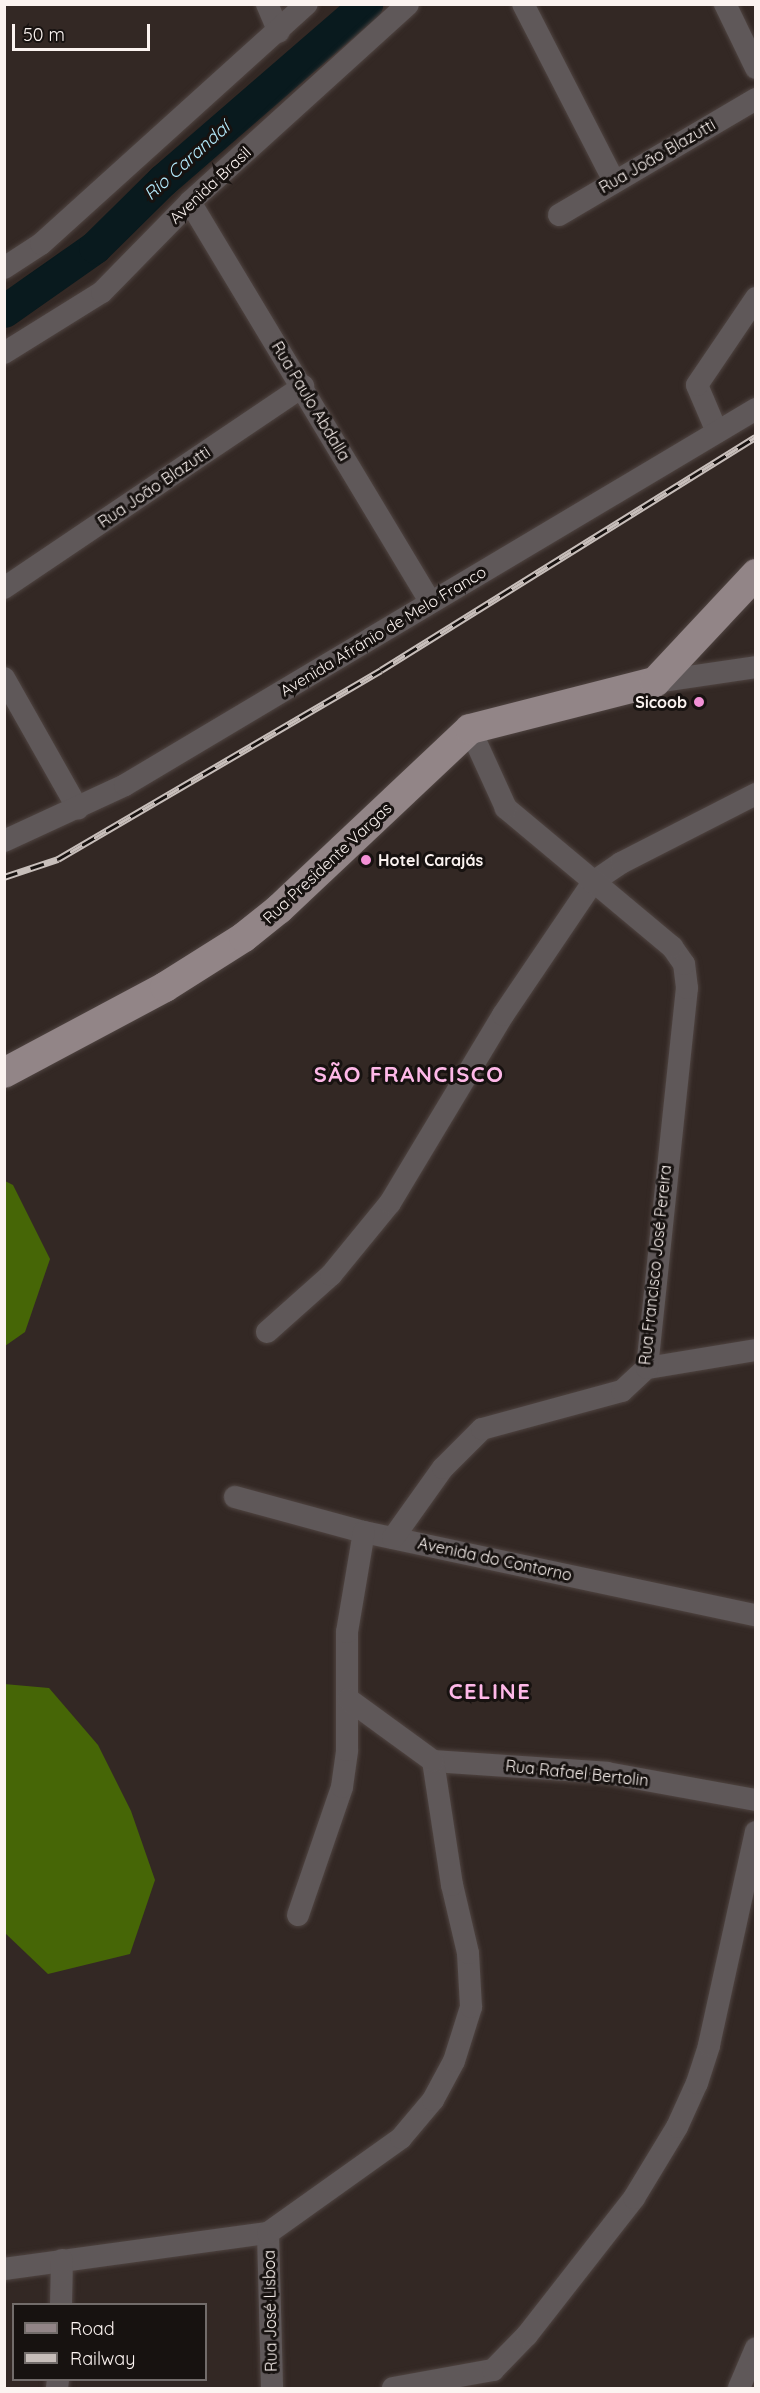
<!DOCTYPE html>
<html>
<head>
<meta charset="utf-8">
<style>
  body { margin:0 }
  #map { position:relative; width:760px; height:2393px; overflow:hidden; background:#332824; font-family:Quicksand,sans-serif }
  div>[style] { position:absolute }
  .forest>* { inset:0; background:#466606 }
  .river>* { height:33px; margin:-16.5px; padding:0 16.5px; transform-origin:16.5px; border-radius:16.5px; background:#091a1e }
  .roads { filter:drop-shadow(0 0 2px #4f4441) drop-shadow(0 0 2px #4f4441) }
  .minor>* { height:22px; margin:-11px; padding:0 11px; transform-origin:11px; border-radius:11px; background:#5f5859 }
  .major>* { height:30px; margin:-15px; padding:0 15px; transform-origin:15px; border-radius:15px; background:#928587 }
  .rail>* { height:7px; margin-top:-3.5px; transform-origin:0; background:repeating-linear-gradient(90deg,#171210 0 14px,#c7beba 0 28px); box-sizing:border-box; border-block:2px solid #c7beba }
  .dots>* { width:16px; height:16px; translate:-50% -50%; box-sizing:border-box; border:3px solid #171210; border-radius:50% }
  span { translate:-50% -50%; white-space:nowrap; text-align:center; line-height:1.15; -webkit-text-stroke:6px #171210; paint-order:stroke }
  .street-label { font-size:16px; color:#fbf3f0 }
  .poi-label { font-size:16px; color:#fbf3f0; font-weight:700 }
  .right { translate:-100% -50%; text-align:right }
  .left { translate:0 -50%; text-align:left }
  .water-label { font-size:18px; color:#b6ecfe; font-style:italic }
  .district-label { font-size:22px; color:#feb8e8; font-weight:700; letter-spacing:1.5px }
  .frame { position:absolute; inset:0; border:6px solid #fbf3f0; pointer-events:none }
  .legend { position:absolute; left:12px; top:2303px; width:195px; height:78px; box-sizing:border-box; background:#171210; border:2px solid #726c6a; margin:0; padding:8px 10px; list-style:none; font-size:18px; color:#fbf3f0 }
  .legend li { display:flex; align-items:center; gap:12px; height:30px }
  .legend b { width:30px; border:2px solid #726c6a }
  .scale { position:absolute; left:12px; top:24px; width:138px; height:27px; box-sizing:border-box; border:3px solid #fbf3f0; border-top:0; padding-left:8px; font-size:18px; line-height:21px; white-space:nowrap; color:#fbf3f0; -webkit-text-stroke:4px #171210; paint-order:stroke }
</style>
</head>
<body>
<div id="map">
  <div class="forest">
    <i style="clip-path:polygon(5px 1181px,13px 1185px,50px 1259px,25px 1332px,5px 1346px)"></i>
    <i style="clip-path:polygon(4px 1684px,49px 1688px,98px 1745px,131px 1811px,155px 1880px,130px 1954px,48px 1974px,5px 1933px)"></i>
  </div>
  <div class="river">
    <i style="left:4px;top:311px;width:111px;rotate:-35.1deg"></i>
    <i style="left:95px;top:247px;width:95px;rotate:-44.6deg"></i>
    <i style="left:163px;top:180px;width:269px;rotate:-40.9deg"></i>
  </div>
  <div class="roads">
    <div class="minor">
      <i style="left:267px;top:4px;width:30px;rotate:67deg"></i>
      <i style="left:523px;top:4px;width:199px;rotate:62.8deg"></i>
      <i style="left:725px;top:4px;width:71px;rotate:64.2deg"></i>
      <i style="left:190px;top:202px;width:466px;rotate:59deg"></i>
      <i style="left:559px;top:215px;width:229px;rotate:-30.5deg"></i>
      <i style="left:4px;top:268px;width:44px;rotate:-33deg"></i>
      <i style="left:41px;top:244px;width:358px;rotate:-42.1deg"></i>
      <i style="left:4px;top:353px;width:115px;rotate:-31.9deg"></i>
      <i style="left:102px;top:292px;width:126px;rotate:-45.6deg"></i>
      <i style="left:190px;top:202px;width:294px;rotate:-42.2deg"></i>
      <i style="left:717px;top:432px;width:51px;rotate:-113.1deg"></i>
      <i style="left:697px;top:385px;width:105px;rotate:-55.9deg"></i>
      <i style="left:4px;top:588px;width:361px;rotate:-34deg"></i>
      <i style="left:4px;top:678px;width:150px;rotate:60.5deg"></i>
      <i style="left:655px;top:682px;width:102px;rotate:-8.4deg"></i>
      <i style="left:4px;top:841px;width:133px;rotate:-24.8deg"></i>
      <i style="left:125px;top:785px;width:735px;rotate:-30.79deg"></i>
      <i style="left:267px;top:1332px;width:86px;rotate:-41.7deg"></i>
      <i style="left:331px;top:1275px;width:93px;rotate:-50.7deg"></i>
      <i style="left:390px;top:1203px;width:219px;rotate:-59deg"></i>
      <i style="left:503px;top:1015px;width:161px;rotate:-55.9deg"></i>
      <i style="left:593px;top:882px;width:34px;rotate:-34deg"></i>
      <i style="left:621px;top:863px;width:152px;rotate:-27.1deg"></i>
      <i style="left:647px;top:1368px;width:110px;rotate:-9.4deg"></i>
      <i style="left:235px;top:1497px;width:134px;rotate:15.2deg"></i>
      <i style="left:364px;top:1532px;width:401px;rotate:12deg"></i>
      <i style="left:393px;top:1538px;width:86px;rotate:-54.5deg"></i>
      <i style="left:443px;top:1468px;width:55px;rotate:-45deg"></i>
      <i style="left:482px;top:1429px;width:145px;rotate:-15.2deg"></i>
      <i style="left:622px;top:1391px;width:34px;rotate:-43deg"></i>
      <i style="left:647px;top:1368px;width:382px;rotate:-84deg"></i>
      <i style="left:687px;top:988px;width:24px;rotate:-97deg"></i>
      <i style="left:684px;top:964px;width:21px;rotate:-125deg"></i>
      <i style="left:672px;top:947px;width:217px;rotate:-140.1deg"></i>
      <i style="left:506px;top:808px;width:87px;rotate:-114.5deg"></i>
      <i style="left:433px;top:1761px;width:174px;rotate:3.9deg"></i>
      <i style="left:607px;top:1773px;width:151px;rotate:10.3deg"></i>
      <i style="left:298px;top:1915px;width:135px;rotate:-71deg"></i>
      <i style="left:342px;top:1787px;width:37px;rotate:-82deg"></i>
      <i style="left:347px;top:1750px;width:118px;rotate:-90deg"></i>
      <i style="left:347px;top:1632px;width:101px;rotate:-80.4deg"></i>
      <i style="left:268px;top:2233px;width:155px;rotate:88.5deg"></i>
      <i style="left:4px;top:2269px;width:266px;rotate:-7.8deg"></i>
      <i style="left:268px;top:2233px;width:163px;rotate:-35.5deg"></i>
      <i style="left:401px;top:2138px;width:50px;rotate:-49.9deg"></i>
      <i style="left:433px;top:2100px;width:44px;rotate:-61.7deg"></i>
      <i style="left:454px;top:2061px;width:57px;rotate:-72.5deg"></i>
      <i style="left:471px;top:2007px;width:54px;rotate:-93.2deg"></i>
      <i style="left:468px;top:1953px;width:70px;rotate:-103.2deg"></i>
      <i style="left:452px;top:1885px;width:125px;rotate:-98.7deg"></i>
      <i style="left:433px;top:1761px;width:105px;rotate:-143.9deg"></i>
      <i style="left:61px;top:2304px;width:44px;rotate:-88.7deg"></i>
      <i style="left:57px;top:2388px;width:8px;rotate:-83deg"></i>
      <i style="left:393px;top:2388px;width:102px;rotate:-10.2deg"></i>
      <i style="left:493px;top:2370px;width:49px;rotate:-45.8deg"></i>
      <i style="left:527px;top:2335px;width:174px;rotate:-52deg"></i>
      <i style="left:634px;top:2198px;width:83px;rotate:-58.8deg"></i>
      <i style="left:677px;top:2127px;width:48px;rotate:-65.6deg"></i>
      <i style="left:697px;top:2083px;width:40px;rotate:-72deg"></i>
      <i style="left:709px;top:2045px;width:218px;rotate:-77.6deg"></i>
      <i style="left:739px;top:2388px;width:43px;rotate:-67deg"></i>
    </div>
    <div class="major">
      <i style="left:4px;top:1073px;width:183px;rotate:-28.1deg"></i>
      <i style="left:165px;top:987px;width:93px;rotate:-32.3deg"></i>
      <i style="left:244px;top:937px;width:45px;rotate:-38.7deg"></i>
      <i style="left:279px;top:909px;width:262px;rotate:-43.3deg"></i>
      <i style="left:470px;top:729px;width:191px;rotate:-14.3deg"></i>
      <i style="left:655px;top:682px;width:148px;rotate:-46.9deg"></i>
    </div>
  </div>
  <div class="rail">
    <i style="left:4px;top:877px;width:57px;rotate:-18.4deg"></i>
    <i style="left:58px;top:859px;width:374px;rotate:-30.3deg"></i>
    <i style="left:381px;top:670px;width:441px;rotate:-31.9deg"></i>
  </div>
  <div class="dots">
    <i style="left:699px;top:702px;background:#f391d6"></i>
    <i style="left:366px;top:860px;background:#f391d6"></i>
  </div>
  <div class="street-label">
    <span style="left:657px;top:156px;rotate:-30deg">Rua João Blazutti</span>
    <span style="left:210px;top:185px;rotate:-43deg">Avenida Brasil</span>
    <span style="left:311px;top:401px;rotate:59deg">Rua Paulo Abdalla</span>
    <span style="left:154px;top:487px;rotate:-34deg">Rua João Blazutti</span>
    <span style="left:383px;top:631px;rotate:-31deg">Avenida Afrânio de Melo Franco</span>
    <span style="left:327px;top:863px;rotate:-43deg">Rua Presidente Vargas</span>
    <span style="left:655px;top:1265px;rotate:-84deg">Rua Francisco José Pereira</span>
    <span style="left:495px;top:1559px;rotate:12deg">Avenida do Contorno</span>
    <span style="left:577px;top:1773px;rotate:6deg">Rua Rafael Bertolin</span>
    <span style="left:270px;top:2311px;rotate:-91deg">Rua José Lisboa</span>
  </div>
  <div class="poi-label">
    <span class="right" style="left:687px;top:702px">Sicoob</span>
    <span class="left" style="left:378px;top:860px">Hotel Carajás</span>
  </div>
  <div class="water-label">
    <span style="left:187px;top:161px;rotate:-42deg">Rio Carandaí</span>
  </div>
  <div class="district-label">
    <span style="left:409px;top:1075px">SÃO FRANCISCO</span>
    <span style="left:490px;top:1692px">CELINE</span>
  </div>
  <div class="frame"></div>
  <ul class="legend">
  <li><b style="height:8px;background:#928587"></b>Road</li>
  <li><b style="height:8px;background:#c7beba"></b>Railway</li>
  </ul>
  <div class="scale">50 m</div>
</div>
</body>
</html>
